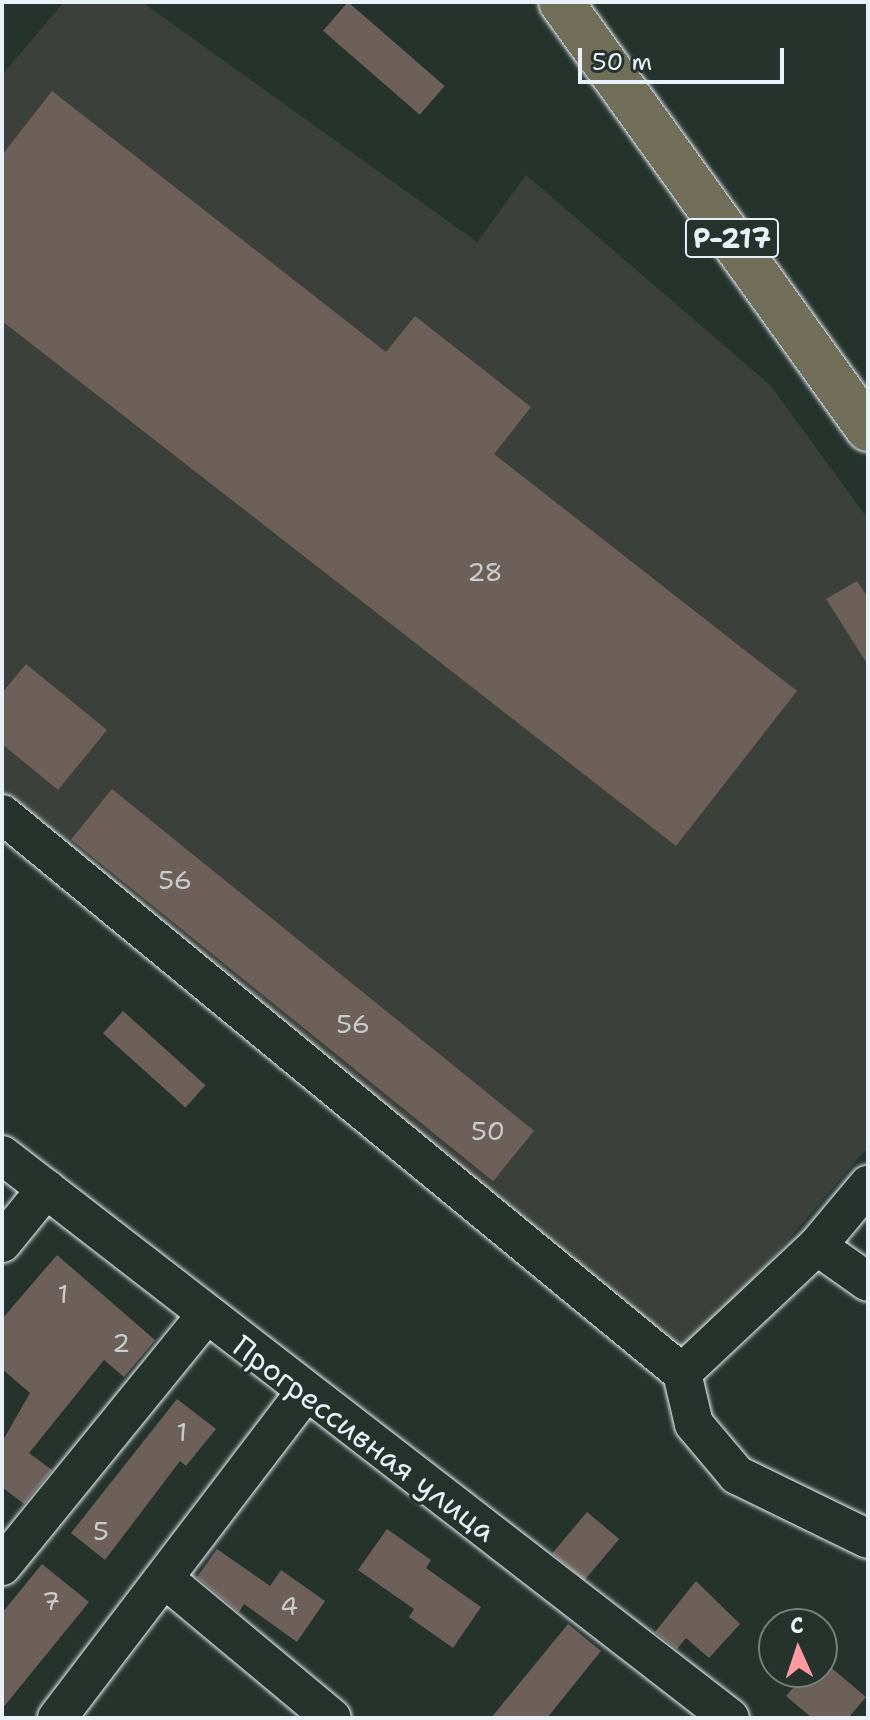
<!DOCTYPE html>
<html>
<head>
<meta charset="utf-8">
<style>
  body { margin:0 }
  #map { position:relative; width:870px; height:1720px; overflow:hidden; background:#26332d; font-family:"Shantell Sans",sans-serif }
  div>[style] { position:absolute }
  .built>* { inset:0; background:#3b403a }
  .building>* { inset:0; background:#6d605a; transform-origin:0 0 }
  .roads { filter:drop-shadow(0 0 2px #e8f1f8) drop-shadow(0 0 2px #e8f1f8) }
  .minor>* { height:38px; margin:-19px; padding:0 19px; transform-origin:19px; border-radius:19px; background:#26332d }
  .highway>* { height:44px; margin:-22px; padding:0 22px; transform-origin:22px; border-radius:22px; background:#716e59 }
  span { translate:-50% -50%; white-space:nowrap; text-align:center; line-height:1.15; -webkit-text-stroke:7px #26332d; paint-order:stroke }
  .number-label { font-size:26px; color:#c9cdd0 }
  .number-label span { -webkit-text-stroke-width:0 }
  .shield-label span { padding:2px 6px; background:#26332d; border:2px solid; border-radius:6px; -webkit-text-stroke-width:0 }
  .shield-label { font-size:28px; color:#e8f1f8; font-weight:700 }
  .street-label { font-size:30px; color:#e8f1f8 }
  .frame { position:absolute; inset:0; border:4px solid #e8f1f8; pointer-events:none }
  .north { position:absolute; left:758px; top:1608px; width:80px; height:80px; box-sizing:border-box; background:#26332d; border:2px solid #747f7e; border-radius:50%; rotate:357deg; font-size:22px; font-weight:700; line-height:32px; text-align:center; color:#e8f1f8 }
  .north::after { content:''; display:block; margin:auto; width:28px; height:36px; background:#ff9aa2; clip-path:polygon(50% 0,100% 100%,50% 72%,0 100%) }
  .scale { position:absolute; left:578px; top:48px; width:206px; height:36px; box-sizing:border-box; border:4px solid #e8f1f8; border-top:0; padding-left:10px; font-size:24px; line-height:28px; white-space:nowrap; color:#e8f1f8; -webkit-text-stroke:6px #26332d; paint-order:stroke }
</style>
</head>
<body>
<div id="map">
  <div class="built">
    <i style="clip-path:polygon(64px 2px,142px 2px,477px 242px,526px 175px,770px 385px,868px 519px,868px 1147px,687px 1357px,2px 813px,2px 75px)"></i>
  </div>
  <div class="building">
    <i style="left:348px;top:2px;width:128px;height:38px;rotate:41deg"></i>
    <i style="clip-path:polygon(52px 91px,386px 352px,415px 316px,531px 407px,494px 454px,797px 691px,676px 846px,2px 321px,2px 155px)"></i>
    <i style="clip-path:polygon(857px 581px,868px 598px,868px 665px,826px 599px)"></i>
    <i style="clip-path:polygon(26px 664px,107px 730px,58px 790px,2px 744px,2px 693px)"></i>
    <i style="left:112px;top:789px;width:543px;height:65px;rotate:39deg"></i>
    <i style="left:123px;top:1011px;width:111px;height:30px;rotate:42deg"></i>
    <i style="clip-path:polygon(57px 1255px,155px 1340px,124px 1377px,104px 1360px,29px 1453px,52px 1470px,24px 1504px,2px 1487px,2px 1442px,30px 1393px,2px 1369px,2px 1319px)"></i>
    <i style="clip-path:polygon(177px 1399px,216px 1429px,186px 1466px,180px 1461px,105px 1560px,71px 1533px)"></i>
    <i style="left:587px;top:1512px;width:42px;height:54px;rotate:40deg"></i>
    <i style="clip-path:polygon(387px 1529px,431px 1560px,426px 1568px,481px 1607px,453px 1648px,409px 1617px,414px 1609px,358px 1570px)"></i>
    <i style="clip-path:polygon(217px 1549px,270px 1586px,281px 1570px,325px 1601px,297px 1642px,244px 1604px,239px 1612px,197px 1577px)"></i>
    <i style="clip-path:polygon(42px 1564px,89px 1602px,2px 1709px,2px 1613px)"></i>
    <i style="clip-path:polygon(696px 1581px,740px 1624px,709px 1658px,686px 1638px,677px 1649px,655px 1632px)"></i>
    <i style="clip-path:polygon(568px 1624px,601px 1651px,547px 1718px,491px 1718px)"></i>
    <i style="clip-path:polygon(822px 1660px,866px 1697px,848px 1718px,812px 1718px,786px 1696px,807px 1672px,822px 1672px)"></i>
  </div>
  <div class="roads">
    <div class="minor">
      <i style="left:2px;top:814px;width:880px;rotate:39.42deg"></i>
      <i style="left:682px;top:1373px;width:185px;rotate:-43.3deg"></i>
      <i style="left:817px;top:1246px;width:62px;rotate:35.2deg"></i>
      <i style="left:2px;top:1155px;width:920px;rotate:37.72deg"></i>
      <i style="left:2px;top:1243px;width:70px;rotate:-50.8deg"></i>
      <i style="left:817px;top:1246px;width:80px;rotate:-50.1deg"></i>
      <i style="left:682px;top:1373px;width:52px;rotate:76.8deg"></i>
      <i style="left:694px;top:1424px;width:67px;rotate:49.9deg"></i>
      <i style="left:737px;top:1475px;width:146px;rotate:26deg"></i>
      <i style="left:2px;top:1566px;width:321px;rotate:-50.9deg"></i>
      <i style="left:165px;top:1579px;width:217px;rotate:39.8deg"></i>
      <i style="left:57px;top:1718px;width:409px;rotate:-52.7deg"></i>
    </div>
    <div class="highway">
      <i style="left:561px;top:2px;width:526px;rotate:54.29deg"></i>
    </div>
  </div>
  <div class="number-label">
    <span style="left:485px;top:572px">28</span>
    <span style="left:175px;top:880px">56</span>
    <span style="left:353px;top:1024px">56</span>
    <span style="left:488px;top:1131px">50</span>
    <span style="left:63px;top:1294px">1</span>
    <span style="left:121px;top:1343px">2</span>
    <span style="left:182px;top:1432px">1</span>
    <span style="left:101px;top:1531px">5</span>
    <span style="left:51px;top:1601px">7</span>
    <span style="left:289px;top:1606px">4</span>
  </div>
  <div class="shield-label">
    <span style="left:732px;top:238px">Р-217</span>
  </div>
  <div class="street-label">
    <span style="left:364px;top:1439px;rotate:37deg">Прогрессивная улица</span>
  </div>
  <div class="frame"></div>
  <div class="north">С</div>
  <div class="scale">50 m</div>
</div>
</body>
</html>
